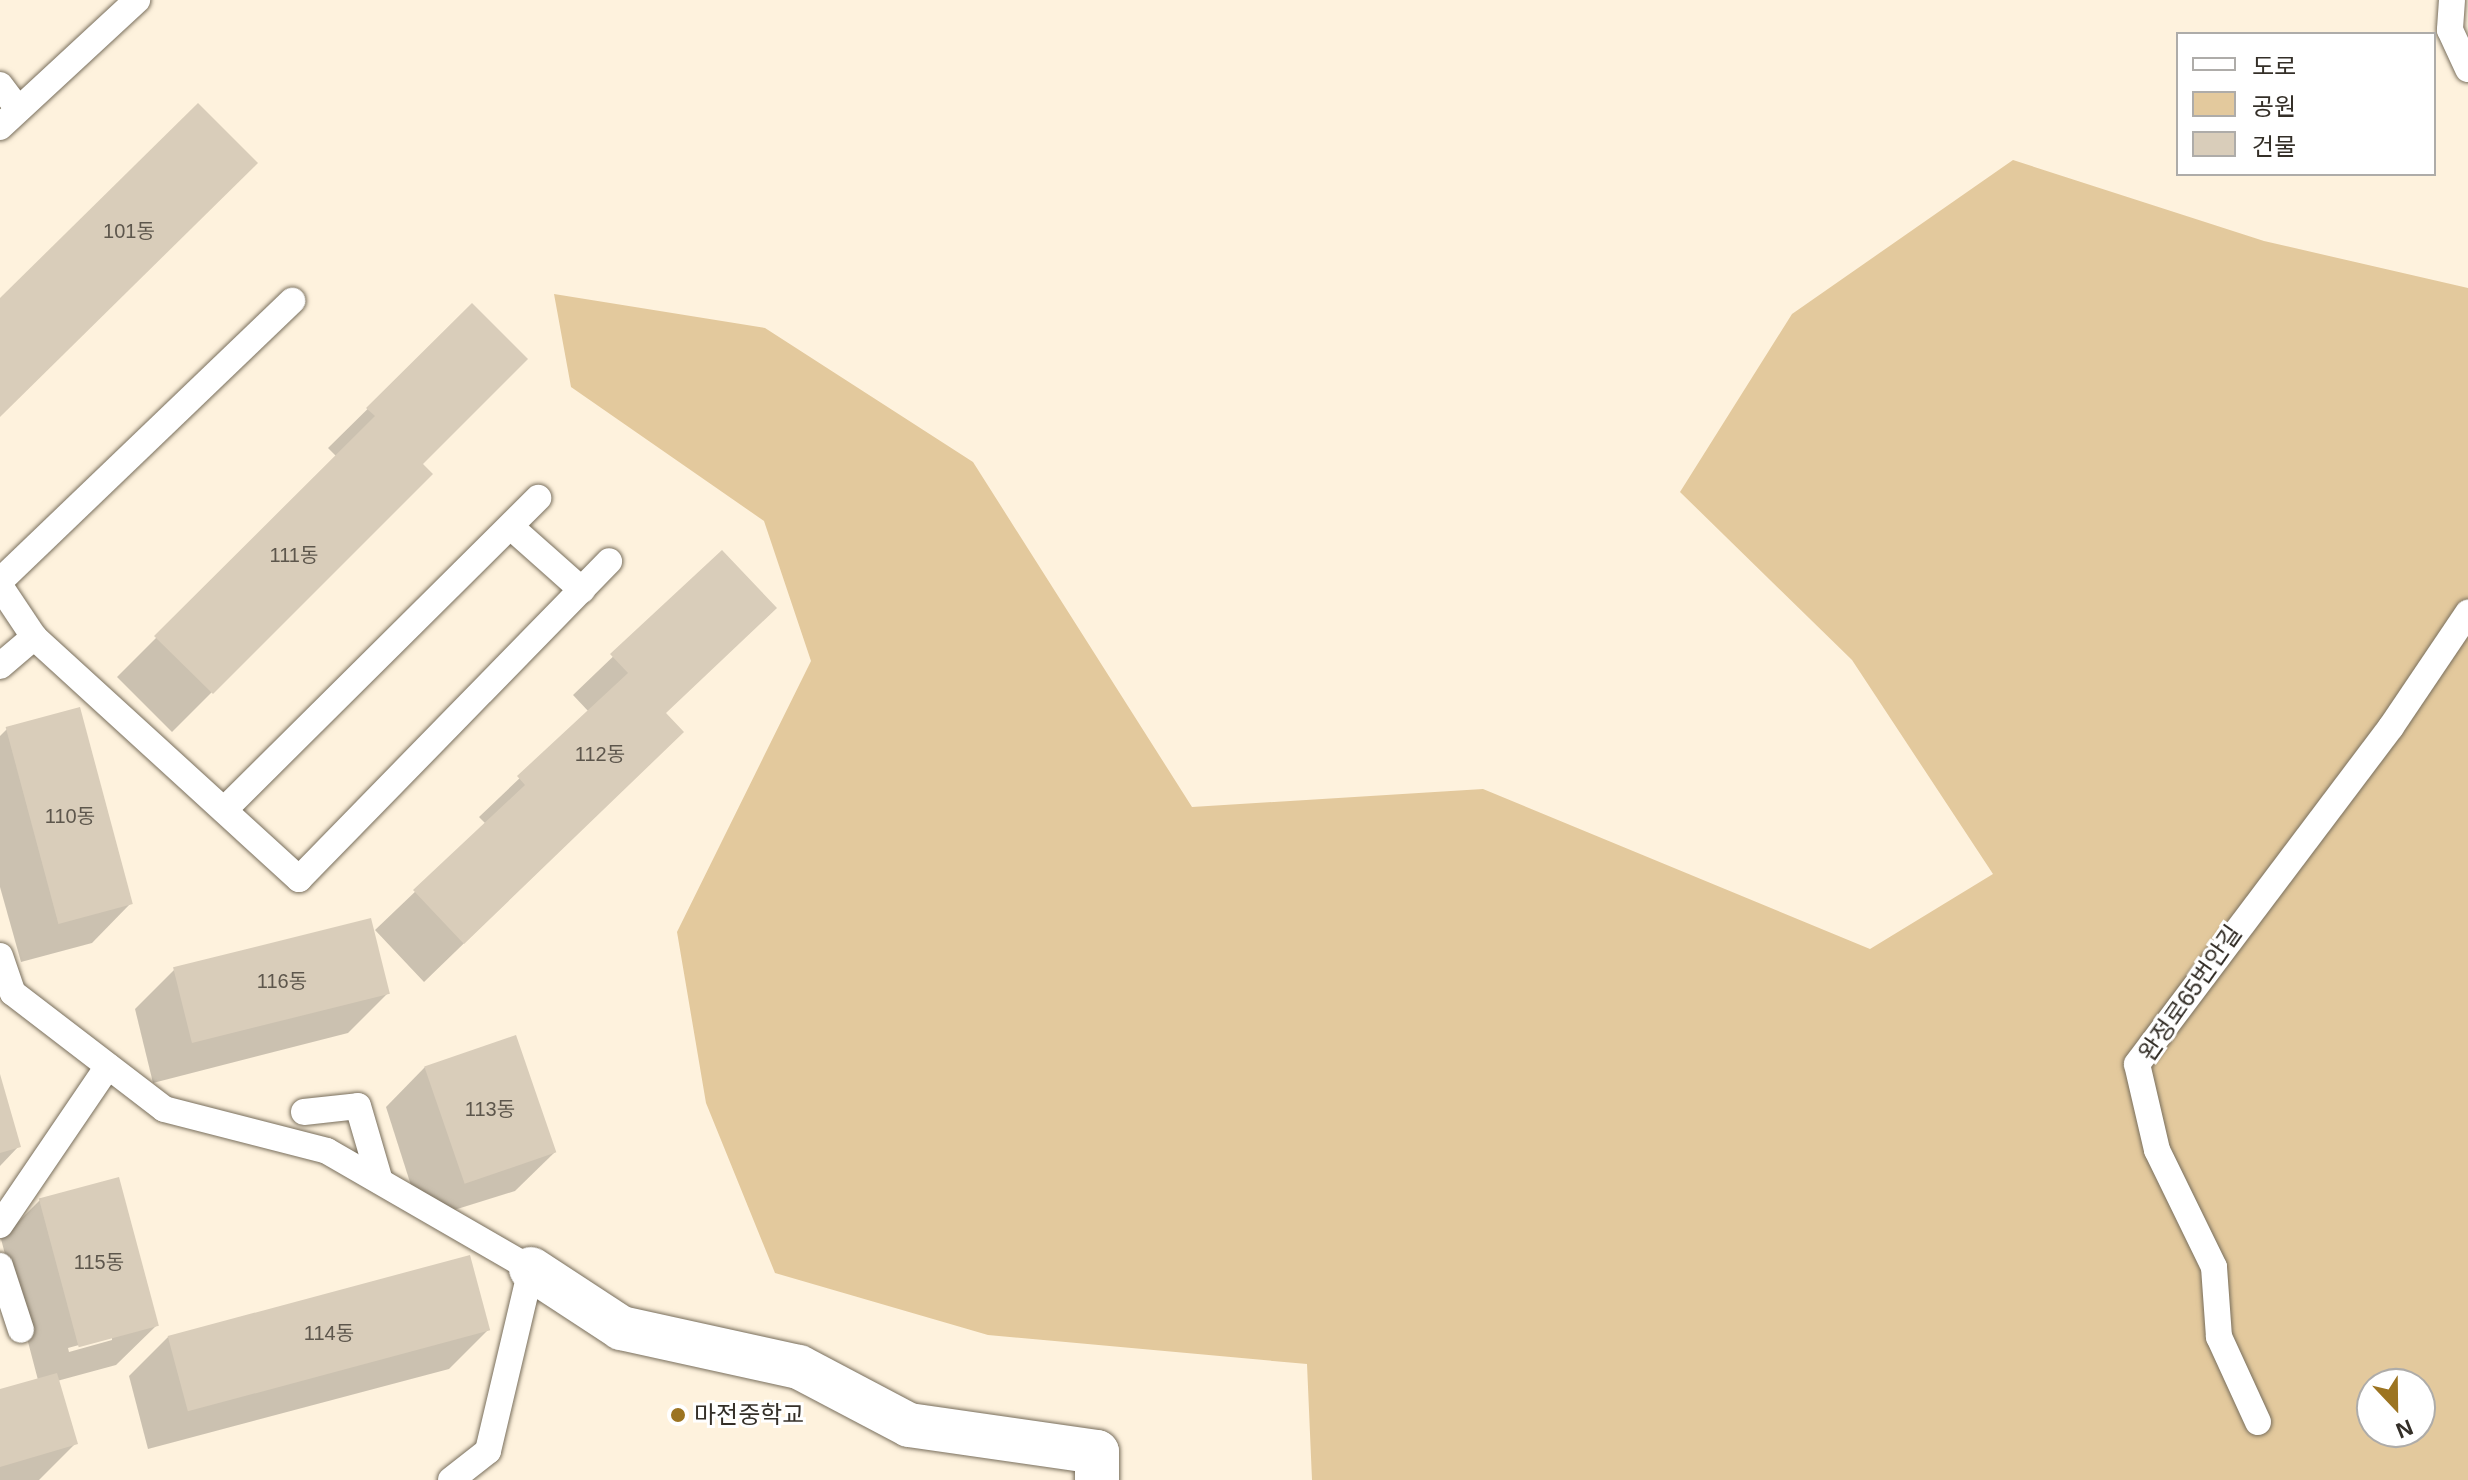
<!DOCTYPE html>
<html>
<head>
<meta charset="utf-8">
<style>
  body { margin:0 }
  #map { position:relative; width:2468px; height:1480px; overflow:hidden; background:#fef2dd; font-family:Arial,"Noto Sans KR",sans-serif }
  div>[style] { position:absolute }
  .green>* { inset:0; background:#e3c99d }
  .shadow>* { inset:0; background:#0003 }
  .building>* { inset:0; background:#d9cdba; transform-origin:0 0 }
  .roads { filter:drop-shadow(0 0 2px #786e5c) drop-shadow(0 0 2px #786e5c) }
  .service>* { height:26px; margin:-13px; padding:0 13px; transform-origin:13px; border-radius:13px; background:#fff }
  .minor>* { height:44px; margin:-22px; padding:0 22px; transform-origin:22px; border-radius:22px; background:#fff }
  .dots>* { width:22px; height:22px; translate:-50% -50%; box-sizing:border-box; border:4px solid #fff; border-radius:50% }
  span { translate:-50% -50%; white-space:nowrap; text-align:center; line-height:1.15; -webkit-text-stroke:6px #fff; paint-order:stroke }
  .number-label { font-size:20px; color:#5d564c }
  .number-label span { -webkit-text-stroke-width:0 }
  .street-label { font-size:24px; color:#342f28 }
  .poi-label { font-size:24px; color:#342f28 }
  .left { translate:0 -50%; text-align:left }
  .legend { position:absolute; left:2176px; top:32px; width:260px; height:144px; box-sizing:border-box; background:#fff; border:2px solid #aeaca9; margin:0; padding:10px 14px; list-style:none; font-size:24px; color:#342f28 }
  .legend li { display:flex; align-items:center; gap:16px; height:40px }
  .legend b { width:40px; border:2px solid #aeaca9 }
  .north { position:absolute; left:2356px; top:1368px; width:80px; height:80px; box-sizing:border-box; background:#fff; border:2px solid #aeaca9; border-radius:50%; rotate:158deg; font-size:22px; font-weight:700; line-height:32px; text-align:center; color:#342f28 }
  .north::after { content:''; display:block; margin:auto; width:28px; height:36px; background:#9c7421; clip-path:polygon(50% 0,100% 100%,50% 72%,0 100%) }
</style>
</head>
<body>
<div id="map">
  <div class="green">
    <i style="clip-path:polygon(evenodd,2013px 160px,2264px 241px,2468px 288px,2468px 1480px,1312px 1480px,1307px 1364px,988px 1335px,775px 1273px,706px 1103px,677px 932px,811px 661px,764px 521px,571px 387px,554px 294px,765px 328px,973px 462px,1192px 807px,1483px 789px,1870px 949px,1993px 874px,1852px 660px,1680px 492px,1792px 314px,2013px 160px,2372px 1384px,2420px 1384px,2420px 1432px,2372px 1432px,2372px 1384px)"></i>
  </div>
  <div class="shadow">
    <i style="clip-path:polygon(472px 306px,420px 464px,430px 474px,172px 732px,117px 677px,337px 457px,328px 448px)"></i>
    <i style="clip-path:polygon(721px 553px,642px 771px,424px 982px,375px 930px,486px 824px,479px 817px,589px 712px,573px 695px)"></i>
    <i style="clip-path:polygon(7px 729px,131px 903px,92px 943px,21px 962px,0 887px,0 736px)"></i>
    <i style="clip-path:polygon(174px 970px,388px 993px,348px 1033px,153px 1083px,135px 1009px)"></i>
    <i style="clip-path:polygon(425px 1067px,555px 1152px,515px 1191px,422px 1220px,386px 1107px)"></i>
    <i style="clip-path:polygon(0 1079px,19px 1146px,0 1166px)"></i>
    <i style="clip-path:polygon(evenodd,40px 1200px,156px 1326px,116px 1365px,57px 1381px,76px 1443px,39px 1480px,0 1480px,0 1391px,38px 1380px,1px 1239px,40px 1200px,112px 1336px,112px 1340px,69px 1352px,68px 1348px,112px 1336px)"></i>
    <i style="clip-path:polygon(488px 1330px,449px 1369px,148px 1449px,129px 1376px,168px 1337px)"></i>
  </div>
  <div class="building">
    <i style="clip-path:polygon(198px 103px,258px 163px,0 417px,0 298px)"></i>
    <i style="clip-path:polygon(472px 303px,528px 359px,423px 464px,433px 474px,213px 694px,154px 636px,375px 416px,366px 408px)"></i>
    <i style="clip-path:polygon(722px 550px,777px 608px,666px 713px,684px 732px,464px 944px,413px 890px,525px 785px,517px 776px,628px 673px,610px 654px)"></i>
    <i style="left:80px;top:707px;width:204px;height:77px;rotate:75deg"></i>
    <i style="left:371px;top:918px;width:78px;height:204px;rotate:76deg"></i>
    <i style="left:516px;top:1035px;width:124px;height:97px;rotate:71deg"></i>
    <i style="clip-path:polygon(0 1074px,21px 1147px,0 1153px)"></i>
    <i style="left:119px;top:1177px;width:154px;height:83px;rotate:75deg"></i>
    <i style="left:470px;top:1255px;width:78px;height:313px;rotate:75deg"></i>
    <i style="clip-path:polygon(57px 1373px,78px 1444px,0 1467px,0 1389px)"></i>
  </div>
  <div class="roads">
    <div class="service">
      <i style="left:2452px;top:0;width:30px;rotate:94deg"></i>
      <i style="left:2450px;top:30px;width:43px;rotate:65.2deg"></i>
      <i style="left:0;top:85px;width:30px;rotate:53deg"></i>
      <i style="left:0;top:127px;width:187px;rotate:-42.8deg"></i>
      <i style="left:511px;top:527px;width:95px;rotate:41.6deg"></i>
      <i style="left:0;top:581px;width:405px;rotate:-43.8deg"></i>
      <i style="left:0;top:586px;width:61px;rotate:56.3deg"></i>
      <i style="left:34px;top:637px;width:359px;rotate:42.4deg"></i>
      <i style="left:299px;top:879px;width:444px;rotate:-45.7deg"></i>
      <i style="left:0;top:666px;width:45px;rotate:-40.5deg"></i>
      <i style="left:224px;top:810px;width:443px;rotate:-44.8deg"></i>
      <i style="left:0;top:956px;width:39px;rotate:71deg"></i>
      <i style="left:13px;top:993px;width:190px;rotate:37.5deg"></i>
      <i style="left:164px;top:1109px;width:168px;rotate:14.4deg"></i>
      <i style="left:327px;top:1151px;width:236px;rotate:30deg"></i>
      <i style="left:531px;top:1269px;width:187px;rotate:103.3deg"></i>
      <i style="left:488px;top:1451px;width:47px;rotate:141.9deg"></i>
      <i style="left:304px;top:1112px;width:54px;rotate:-6.3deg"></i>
      <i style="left:358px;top:1106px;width:78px;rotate:73.7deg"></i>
      <i style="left:0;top:1225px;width:192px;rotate:-55.8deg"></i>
      <i style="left:0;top:1266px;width:67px;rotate:71.8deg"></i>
      <i style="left:2258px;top:1422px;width:94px;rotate:-114.6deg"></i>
      <i style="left:2219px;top:1337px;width:70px;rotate:-94.1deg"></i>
      <i style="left:2214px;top:1267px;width:130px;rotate:-116deg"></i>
      <i style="left:2157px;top:1150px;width:88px;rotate:-103.1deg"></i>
      <i style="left:2137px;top:1064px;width:422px;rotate:-53deg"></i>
      <i style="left:2391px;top:727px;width:138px;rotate:-56deg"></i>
    </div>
    <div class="minor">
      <i style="left:531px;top:1269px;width:108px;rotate:33.2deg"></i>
      <i style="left:621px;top:1328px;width:182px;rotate:12.4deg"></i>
      <i style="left:799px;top:1367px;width:124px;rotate:27.8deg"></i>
      <i style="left:909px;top:1425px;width:190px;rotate:8.2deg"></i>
      <i style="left:1097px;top:1452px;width:28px;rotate:90deg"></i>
    </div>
  </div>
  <div class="dots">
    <i style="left:678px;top:1415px;background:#9c7421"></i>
  </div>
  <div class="number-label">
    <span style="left:129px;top:231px">101동</span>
    <span style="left:294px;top:555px">111동</span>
    <span style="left:600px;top:754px">112동</span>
    <span style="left:70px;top:816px">110동</span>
    <span style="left:282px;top:981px">116동</span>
    <span style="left:490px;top:1109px">113동</span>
    <span style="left:99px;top:1262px">115동</span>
    <span style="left:329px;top:1333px">114동</span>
  </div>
  <div class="street-label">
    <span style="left:2190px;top:993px;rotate:-55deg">완정로65번안길</span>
  </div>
  <div class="poi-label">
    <span class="left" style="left:694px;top:1415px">마전중학교</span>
  </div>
  <ul class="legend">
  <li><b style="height:10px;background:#fff"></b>도로</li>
  <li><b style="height:22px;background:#e3c99d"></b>공원</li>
  <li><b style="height:22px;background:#d9cdba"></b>건물</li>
  </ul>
  <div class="north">N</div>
</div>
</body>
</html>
